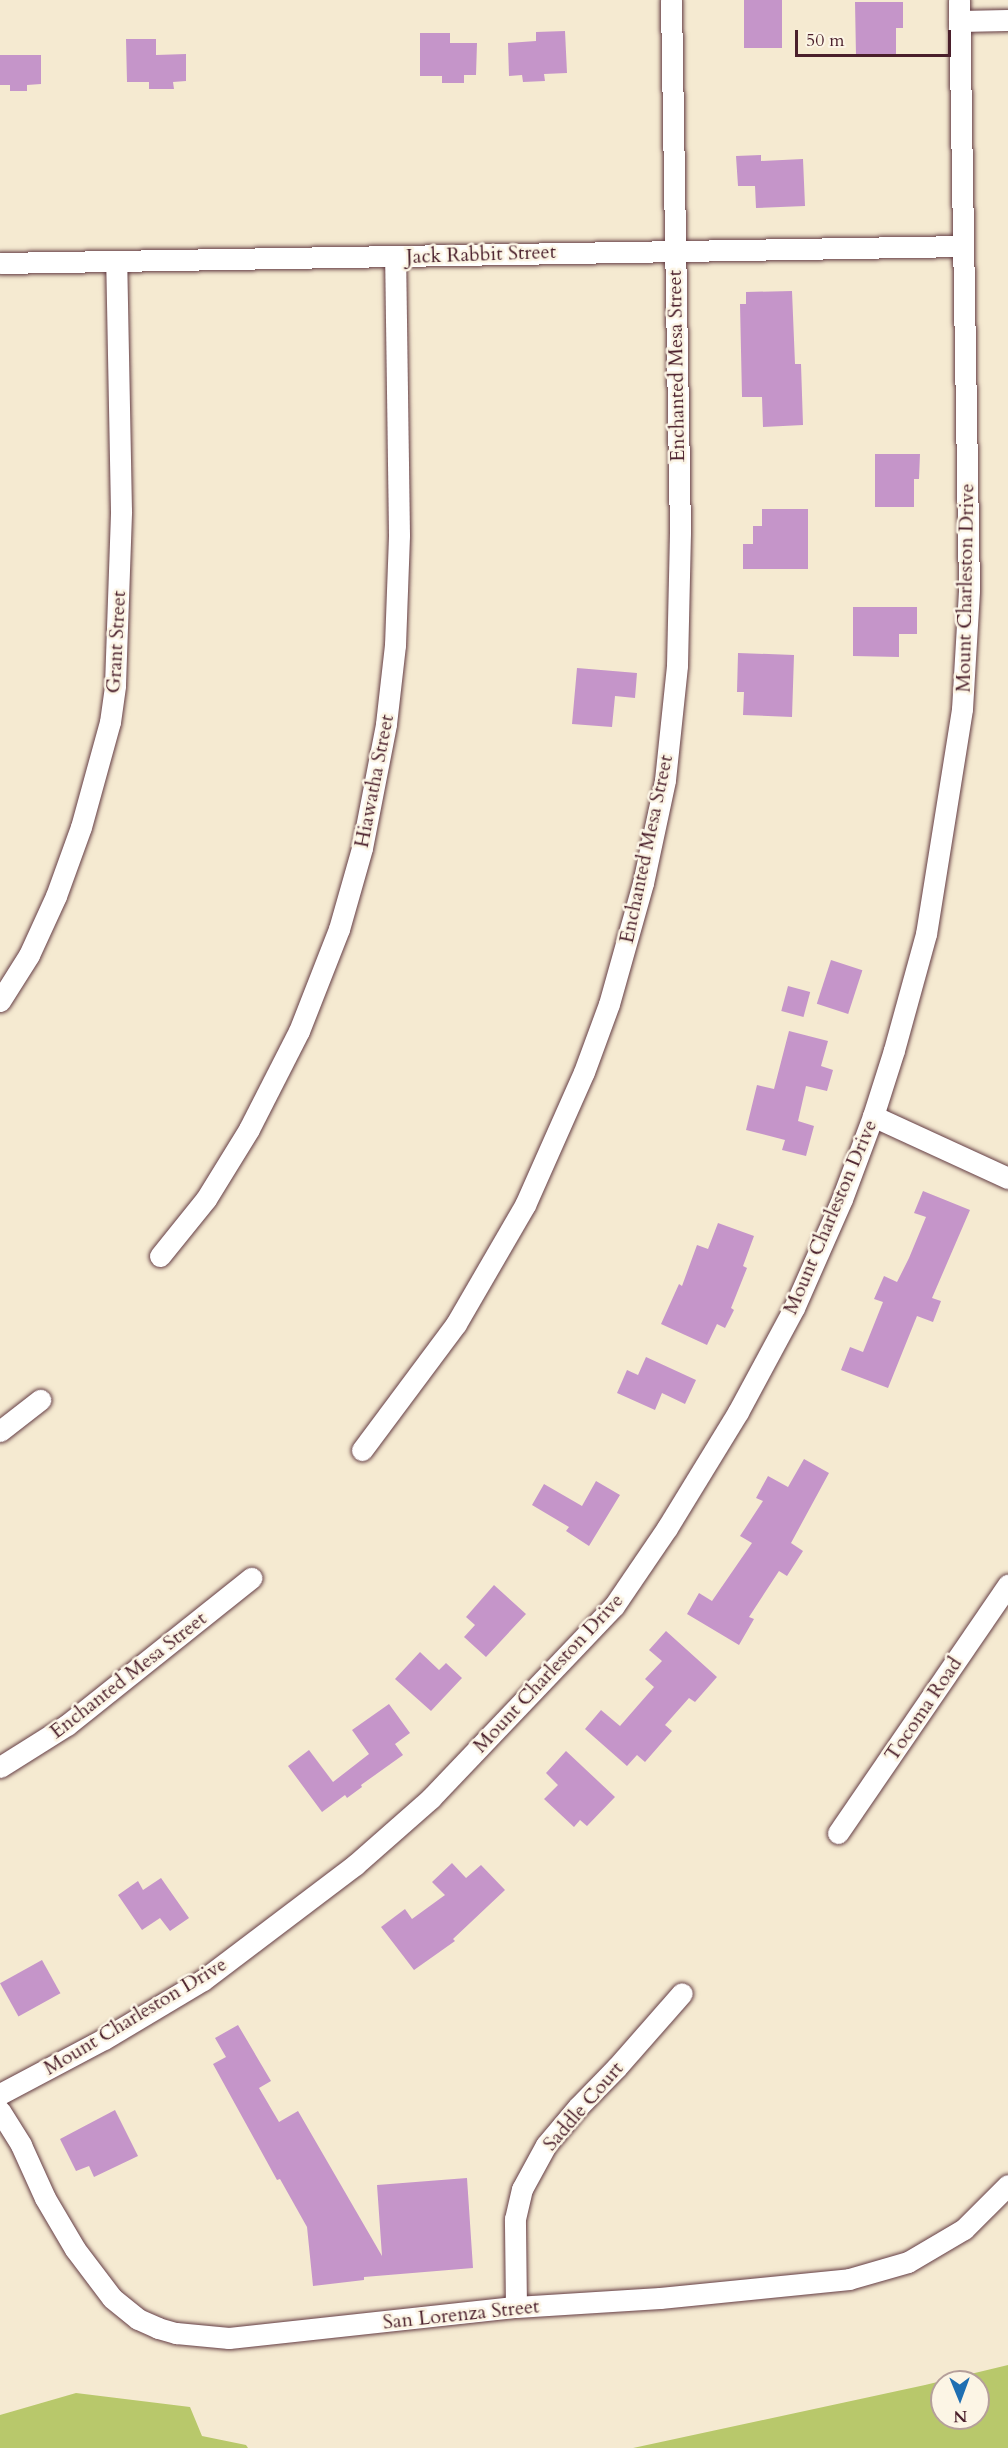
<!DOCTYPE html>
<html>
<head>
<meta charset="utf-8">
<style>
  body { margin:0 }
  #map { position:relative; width:1008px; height:2448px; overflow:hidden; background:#f5ead1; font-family:Cardo,serif }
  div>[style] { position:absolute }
  .green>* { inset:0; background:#b8c86b }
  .building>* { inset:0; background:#c595c9; transform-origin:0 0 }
  .roads { filter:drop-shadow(0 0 2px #643d44) drop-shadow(0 0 2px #643d44) }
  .minor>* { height:21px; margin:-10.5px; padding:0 10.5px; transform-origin:10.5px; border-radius:10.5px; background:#fff }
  span { translate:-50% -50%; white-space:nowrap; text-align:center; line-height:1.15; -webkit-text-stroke:5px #fcf5e5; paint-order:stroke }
  .street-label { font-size:20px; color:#4a1f2b }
  .north { position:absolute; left:930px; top:2370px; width:60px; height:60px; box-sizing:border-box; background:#fcf5e5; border:2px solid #b59f9b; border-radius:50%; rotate:179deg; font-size:16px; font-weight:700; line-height:24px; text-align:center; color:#4a1f2b }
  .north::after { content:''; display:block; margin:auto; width:21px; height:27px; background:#1f6fb2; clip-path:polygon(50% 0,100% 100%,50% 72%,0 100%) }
  .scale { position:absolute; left:795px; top:30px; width:156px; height:27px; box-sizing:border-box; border:3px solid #4a1f2b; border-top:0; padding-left:8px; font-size:18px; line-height:21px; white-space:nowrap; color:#4a1f2b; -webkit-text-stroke:4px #fcf5e5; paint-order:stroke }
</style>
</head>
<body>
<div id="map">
  <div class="green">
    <i style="clip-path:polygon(evenodd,1008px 2365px,1008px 2448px,633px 2448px,925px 2385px,1008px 2365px,942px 2382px,978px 2382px,978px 2418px,942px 2418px,942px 2382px)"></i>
    <i style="clip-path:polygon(76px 2393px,190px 2407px,202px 2436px,246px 2445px,248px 2448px,0 2448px,0 2415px)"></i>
  </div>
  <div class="building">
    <i style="left:744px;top:0;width:38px;height:48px"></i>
    <i style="clip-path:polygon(855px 2px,903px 2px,903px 28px,896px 28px,896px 56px,856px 56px)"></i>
    <i style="clip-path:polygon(565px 31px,567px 73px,544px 74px,545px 81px,523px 82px,522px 75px,509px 76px,508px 43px,536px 41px,536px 32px)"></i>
    <i style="clip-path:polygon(420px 33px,450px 33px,450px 43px,477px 43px,476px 75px,464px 75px,464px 83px,442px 83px,442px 76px,420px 76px)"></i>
    <i style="clip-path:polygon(126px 39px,156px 39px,156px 55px,186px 54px,186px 81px,173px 82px,174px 89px,149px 89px,149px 82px,127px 82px)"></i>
    <i style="clip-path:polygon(0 55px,41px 55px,41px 84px,27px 85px,27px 91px,10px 91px,10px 85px,0 85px)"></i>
    <i style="clip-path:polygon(761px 155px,761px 161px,803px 159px,805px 206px,756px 208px,755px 186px,738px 186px,736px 156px)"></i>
    <i style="clip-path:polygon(792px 291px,795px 364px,801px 364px,803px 425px,763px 427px,762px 397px,742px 397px,740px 304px,746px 304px,746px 292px)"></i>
    <i style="clip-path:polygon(875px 454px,920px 454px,919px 479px,914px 479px,914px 507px,875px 507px)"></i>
    <i style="clip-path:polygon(762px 509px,808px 509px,808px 569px,743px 569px,743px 544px,753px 544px,753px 526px,762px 526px)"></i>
    <i style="clip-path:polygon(853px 607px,917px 607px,917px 634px,899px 634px,899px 657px,853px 656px)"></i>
    <i style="clip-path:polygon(738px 653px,794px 655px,792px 717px,743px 715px,744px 692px,737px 692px)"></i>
    <i style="clip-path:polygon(577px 668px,637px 673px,635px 698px,615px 696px,612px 727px,572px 724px)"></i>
    <i style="left:831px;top:960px;width:33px;height:46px;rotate:18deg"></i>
    <i style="left:788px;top:986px;width:23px;height:26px;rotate:15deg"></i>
    <i style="clip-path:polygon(789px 1031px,828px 1041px,821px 1066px,833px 1070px,827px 1091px,806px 1086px,798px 1121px,814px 1126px,806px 1156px,782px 1150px,785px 1140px,746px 1130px,757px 1085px,774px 1089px)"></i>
    <i style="clip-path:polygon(923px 1191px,970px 1210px,932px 1298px,941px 1301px,933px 1322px,917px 1316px,888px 1388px,841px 1370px,850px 1347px,863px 1352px,883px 1302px,874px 1299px,884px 1276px,897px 1282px,909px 1258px,926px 1217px,914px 1213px)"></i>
    <i style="clip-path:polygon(718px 1223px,754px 1236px,743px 1266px,747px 1268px,731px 1308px,734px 1310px,725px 1328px,717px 1324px,707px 1345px,661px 1324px,679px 1284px,682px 1286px,697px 1245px,708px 1249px)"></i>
    <i style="clip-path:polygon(646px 1357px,696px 1380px,685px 1404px,662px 1393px,655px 1410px,617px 1393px,627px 1370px,638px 1375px)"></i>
    <i style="clip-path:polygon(804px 1459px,829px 1473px,791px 1543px,803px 1551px,787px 1576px,779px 1571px,749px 1617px,754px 1619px,739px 1645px,687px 1614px,699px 1593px,712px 1601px,752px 1543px,740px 1536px,763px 1501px,756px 1498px,768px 1476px,788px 1487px)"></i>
    <i style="clip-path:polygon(596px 1481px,620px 1495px,589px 1546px,566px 1531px,569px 1527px,532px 1505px,544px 1484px,582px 1506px)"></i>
    <i style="clip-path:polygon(494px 1585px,526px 1614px,486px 1657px,464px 1637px,475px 1625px,466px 1617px)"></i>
    <i style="clip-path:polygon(666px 1631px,717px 1677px,695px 1702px,689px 1698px,665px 1725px,672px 1731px,645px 1762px,637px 1755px,627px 1766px,585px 1729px,601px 1710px,620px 1726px,654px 1687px,645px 1679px,662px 1661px,649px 1650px)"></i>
    <i style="clip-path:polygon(420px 1652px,439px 1670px,446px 1663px,462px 1678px,431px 1711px,395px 1679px)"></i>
    <i style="clip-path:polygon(389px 1704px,410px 1733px,395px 1744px,403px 1755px,361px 1785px,362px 1787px,347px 1798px,345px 1795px,322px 1812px,288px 1766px,309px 1750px,333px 1782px,369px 1754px,352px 1730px)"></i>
    <i style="clip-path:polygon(566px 1751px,615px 1797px,587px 1826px,580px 1820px,574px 1827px,544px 1799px,558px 1785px,546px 1773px)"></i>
    <i style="clip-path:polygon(452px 1863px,466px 1878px,481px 1865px,505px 1890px,453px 1939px,455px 1941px,414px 1970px,381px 1927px,405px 1909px,412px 1919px,445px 1895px,432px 1882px)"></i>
    <i style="clip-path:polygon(161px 1878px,189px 1918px,170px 1931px,160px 1918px,142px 1930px,118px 1895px,138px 1881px,143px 1890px)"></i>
    <i style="left:42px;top:1960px;width:38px;height:48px;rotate:61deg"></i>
    <i style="clip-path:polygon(238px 2025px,271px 2081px,259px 2088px,279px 2122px,298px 2111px,382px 2256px,377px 2185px,467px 2178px,473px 2268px,364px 2277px,364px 2280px,313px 2286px,307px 2227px,280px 2179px,277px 2180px,213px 2064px,226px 2057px,215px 2038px)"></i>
    <i style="clip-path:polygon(115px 2110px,138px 2156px,94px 2177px,89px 2166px,76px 2171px,60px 2139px)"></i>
  </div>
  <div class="roads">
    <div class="minor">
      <i style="left:959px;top:21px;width:49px;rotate:-1.2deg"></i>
      <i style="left:0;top:263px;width:963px;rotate:-1.01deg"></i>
      <i style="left:0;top:1001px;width:54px;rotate:-57.8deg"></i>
      <i style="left:29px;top:955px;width:65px;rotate:-65.4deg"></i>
      <i style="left:56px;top:896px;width:73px;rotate:-70.1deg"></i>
      <i style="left:81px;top:827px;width:109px;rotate:-74.6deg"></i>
      <i style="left:110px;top:722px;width:37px;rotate:-82deg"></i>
      <i style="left:115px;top:685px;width:174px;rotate:-88deg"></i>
      <i style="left:121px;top:511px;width:250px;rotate:-91.1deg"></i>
      <i style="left:873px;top:1116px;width:149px;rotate:24.7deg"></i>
      <i style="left:160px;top:1256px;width:73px;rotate:-51.1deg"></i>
      <i style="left:206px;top:1199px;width:82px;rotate:-58.4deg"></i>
      <i style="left:249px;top:1129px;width:110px;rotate:-63deg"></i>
      <i style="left:299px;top:1031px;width:110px;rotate:-68.6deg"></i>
      <i style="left:339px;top:929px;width:84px;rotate:-74.1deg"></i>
      <i style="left:362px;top:848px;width:126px;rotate:-79deg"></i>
      <i style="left:386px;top:724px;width:80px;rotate:-83.5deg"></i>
      <i style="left:395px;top:645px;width:110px;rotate:-87.9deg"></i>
      <i style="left:399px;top:535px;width:278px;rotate:-90.8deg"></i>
      <i style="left:0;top:1431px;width:51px;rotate:-37.8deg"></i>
      <i style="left:362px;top:1450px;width:157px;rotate:-53.3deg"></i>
      <i style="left:456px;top:1324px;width:138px;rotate:-59.9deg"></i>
      <i style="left:525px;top:1205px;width:145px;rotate:-66.1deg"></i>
      <i style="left:584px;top:1072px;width:72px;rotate:-69.8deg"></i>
      <i style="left:609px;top:1004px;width:126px;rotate:-74.3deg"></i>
      <i style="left:643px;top:883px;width:105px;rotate:-77.9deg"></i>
      <i style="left:665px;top:780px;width:116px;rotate:-84deg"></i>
      <i style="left:677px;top:665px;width:132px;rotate:-88.7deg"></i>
      <i style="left:680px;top:533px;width:533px;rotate:-90.97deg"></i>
      <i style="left:0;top:1767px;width:79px;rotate:-32.1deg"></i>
      <i style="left:67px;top:1725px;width:236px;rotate:-38.6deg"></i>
      <i style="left:838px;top:1833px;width:301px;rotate:-55.6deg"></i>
      <i style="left:0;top:2094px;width:118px;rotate:-27.9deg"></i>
      <i style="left:104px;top:2039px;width:115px;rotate:-30.8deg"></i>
      <i style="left:203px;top:1980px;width:191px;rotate:-37.1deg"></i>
      <i style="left:355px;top:1865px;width:101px;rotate:-41.4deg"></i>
      <i style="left:431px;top:1798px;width:265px;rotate:-46.4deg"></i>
      <i style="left:614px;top:1606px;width:94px;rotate:-55.8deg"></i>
      <i style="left:667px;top:1528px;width:136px;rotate:-58.5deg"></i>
      <i style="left:738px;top:1412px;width:118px;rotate:-61.7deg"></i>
      <i style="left:794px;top:1308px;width:119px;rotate:-66.2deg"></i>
      <i style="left:842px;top:1199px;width:89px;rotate:-69.5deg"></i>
      <i style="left:873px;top:1116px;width:69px;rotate:-72.3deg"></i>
      <i style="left:894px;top:1050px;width:120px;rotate:-74.6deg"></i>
      <i style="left:926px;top:934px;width:228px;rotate:-80.9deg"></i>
      <i style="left:962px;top:709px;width:119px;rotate:-86.6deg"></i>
      <i style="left:969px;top:590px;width:590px;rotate:-90.97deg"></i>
      <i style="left:0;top:2111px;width:40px;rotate:58deg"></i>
      <i style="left:21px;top:2145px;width:58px;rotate:65.6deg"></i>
      <i style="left:45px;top:2198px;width:59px;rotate:59.5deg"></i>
      <i style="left:75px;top:2249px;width:61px;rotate:52.9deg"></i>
      <i style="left:112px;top:2298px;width:33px;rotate:39deg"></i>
      <i style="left:138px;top:2319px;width:22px;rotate:24deg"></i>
      <i style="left:158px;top:2328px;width:19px;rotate:16deg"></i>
      <i style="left:176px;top:2333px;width:53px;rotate:5.4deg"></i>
      <i style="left:229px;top:2338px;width:289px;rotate:-6.2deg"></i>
      <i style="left:516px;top:2307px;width:144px;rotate:-3.6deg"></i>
      <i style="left:660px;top:2298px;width:190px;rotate:-5.7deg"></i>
      <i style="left:849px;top:2279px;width:61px;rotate:-16.1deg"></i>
      <i style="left:908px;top:2262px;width:65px;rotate:-30.5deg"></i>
      <i style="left:964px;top:2229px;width:62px;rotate:-45deg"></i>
      <i style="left:516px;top:2307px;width:88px;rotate:-90.7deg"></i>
      <i style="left:515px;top:2219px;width:31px;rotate:-77deg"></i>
      <i style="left:522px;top:2189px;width:50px;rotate:-61.4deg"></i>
      <i style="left:546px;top:2145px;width:50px;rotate:-49.9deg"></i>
      <i style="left:578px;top:2107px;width:56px;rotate:-45.7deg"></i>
      <i style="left:617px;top:2067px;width:98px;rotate:-48.7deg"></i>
    </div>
  </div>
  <div class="street-label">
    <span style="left:481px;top:254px;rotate:-2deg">Jack Rabbit Street</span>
    <span style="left:676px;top:366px;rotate:-91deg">Enchanted Mesa Street</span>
    <span style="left:965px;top:588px;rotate:-89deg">Mount Charleston Drive</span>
    <span style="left:116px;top:642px;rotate:-87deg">Grant Street</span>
    <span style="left:374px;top:781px;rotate:-79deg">Hiawatha Street</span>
    <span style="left:646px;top:849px;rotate:-78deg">Enchanted Mesa Street</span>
    <span style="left:830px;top:1217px;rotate:-67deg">Mount Charleston Drive</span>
    <span style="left:548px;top:1673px;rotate:-47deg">Mount Charleston Drive</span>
    <span style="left:128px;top:1675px;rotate:-38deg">Enchanted Mesa Street</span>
    <span style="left:923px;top:1709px;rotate:-56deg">Tocoma Road</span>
    <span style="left:135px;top:2016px;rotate:-31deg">Mount Charleston Drive</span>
    <span style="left:583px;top:2106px;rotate:-49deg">Saddle Court</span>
    <span style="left:461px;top:2314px;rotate:-6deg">San Lorenza Street</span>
  </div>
  <div class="north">N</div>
  <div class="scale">50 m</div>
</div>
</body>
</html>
